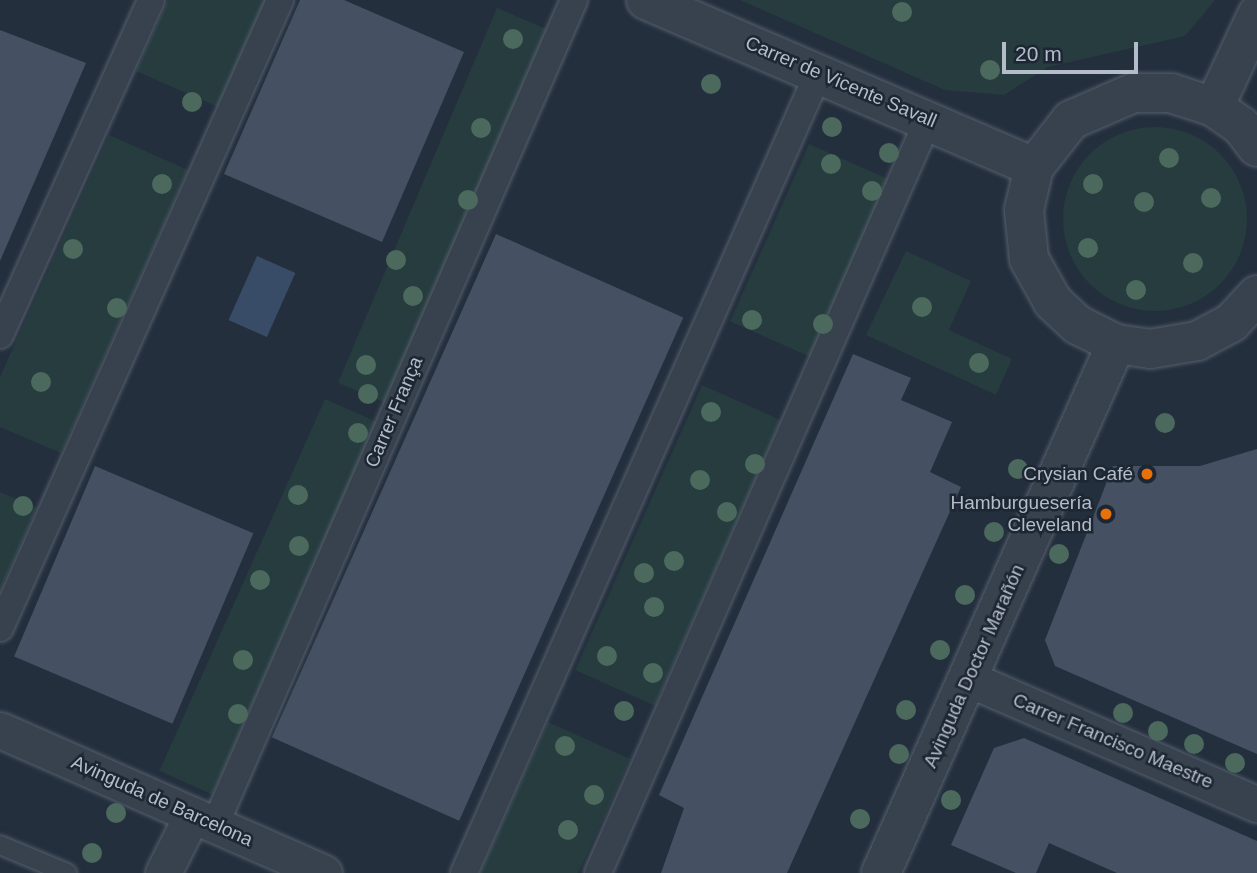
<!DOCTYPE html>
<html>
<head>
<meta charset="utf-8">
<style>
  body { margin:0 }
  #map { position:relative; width:1257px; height:873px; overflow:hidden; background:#242f3e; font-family:Arial,sans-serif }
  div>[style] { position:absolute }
  .green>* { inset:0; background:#263c3f; transform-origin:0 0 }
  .round { border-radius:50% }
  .water>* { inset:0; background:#394c67; transform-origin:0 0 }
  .building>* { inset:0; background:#455162; transform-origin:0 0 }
  .roads { filter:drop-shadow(0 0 2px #565f6c) drop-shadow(0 0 2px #565f6c) }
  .service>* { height:18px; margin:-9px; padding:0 9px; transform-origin:9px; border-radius:9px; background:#38414e }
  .pedestrian>* { height:26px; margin:-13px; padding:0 13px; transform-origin:13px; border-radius:13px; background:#38414e }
  .minor>* { height:35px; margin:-17.5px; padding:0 17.5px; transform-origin:17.5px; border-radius:17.5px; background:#38414e }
  .tertiary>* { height:38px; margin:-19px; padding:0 19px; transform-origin:19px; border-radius:19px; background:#38414e }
  .trees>* { width:20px; height:20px; margin:-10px; border-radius:50%; background:#4b6a5d }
  .dots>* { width:19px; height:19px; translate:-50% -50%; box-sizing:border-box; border:4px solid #1d2633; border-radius:50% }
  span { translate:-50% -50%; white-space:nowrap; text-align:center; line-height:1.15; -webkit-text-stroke:5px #1d2633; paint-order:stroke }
  .street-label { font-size:19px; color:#b4bcc9 }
  .poi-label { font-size:19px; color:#b4bcc9 }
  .right { translate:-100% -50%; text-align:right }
  .scale { position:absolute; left:1002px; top:42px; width:136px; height:32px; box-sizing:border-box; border:4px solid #b4bcc9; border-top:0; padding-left:9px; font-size:21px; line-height:24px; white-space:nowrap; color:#b4bcc9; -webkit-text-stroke:5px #1d2633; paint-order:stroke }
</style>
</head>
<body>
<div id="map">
  <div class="green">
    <i style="clip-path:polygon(168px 0,266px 0,218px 107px,136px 71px)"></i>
    <i style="clip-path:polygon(740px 0,1215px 0,1185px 36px,1048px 67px,1004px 95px,945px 90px)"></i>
    <i style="left:497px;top:8px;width:58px;height:407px;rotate:23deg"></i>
    <i class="round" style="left:1063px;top:127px;width:184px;height:184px"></i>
    <i style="clip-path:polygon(109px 135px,188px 170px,61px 453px,0 427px,0 377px)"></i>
    <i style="left:809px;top:144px;width:90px;height:194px;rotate:24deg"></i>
    <i style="clip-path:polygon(906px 251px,971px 281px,949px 330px,1012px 359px,996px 395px,866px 335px)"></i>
    <i style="left:702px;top:385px;width:87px;height:312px;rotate:24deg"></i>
    <i style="left:325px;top:399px;width:58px;height:407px;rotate:24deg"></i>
    <i style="clip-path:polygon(0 492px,37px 508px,0 590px)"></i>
    <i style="clip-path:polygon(548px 722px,630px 759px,607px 811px,578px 873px,480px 873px)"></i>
  </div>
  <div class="water">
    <i style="left:257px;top:256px;width:42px;height:70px;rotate:24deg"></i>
  </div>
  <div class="building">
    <i style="clip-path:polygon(300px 0,344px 0,464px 52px,382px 242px,224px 174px)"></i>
    <i style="clip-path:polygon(0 30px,86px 63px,0 261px)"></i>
    <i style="left:496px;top:234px;width:205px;height:551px;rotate:24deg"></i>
    <i style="clip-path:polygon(853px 354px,911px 378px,901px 400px,952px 422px,930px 472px,961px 487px,787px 873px,661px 873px,684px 808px,659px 795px)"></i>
    <i style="clip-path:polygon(1257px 449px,1257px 754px,1055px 666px,1045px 640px,1113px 466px,1200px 466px)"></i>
    <i style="left:95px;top:466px;width:172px;height:207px;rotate:23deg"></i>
    <i style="clip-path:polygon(1024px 738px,1257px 841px,1257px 873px,1117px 873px,1049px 843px,1036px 873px,1016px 873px,951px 845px,994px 748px)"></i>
  </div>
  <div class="roads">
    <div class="service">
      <i style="left:0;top:845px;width:73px;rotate:22.7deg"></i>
    </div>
    <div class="pedestrian">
      <i style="left:0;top:335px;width:367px;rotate:-65.7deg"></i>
      <i style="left:0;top:628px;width:688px;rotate:-65.97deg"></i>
      <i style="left:215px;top:825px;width:900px;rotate:-66.48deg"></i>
      <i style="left:464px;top:873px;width:876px;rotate:-66.1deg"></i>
      <i style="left:598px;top:873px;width:824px;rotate:-66.33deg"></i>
    </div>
    <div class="minor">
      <i style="left:969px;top:679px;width:314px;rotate:23.5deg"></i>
      <i style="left:0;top:730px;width:354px;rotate:23.8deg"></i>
      <i style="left:163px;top:873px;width:65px;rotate:-63.4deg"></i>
    </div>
    <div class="tertiary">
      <i style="left:646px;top:0;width:422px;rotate:23.3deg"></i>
      <i style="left:1214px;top:107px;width:102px;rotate:-64.9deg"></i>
      <i style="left:1257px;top:147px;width:26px;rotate:-127deg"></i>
      <i style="left:1241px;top:126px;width:33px;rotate:-145deg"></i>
      <i style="left:1214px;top:107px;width:45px;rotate:-162deg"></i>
      <i style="left:1171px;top:93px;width:38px;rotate:180deg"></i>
      <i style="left:1133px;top:93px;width:68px;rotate:156.5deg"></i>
      <i style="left:1071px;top:120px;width:60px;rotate:128.2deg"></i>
      <i style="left:1034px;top:167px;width:44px;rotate:103.1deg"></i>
      <i style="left:1024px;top:210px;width:49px;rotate:84.2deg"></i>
      <i style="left:1029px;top:259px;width:49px;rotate:60.8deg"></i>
      <i style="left:1053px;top:302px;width:34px;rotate:43deg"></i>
      <i style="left:1078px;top:325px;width:42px;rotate:26.6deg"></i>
      <i style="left:1116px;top:344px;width:34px;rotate:8deg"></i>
      <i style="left:1150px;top:349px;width:48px;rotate:-9.7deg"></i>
      <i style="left:1197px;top:341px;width:40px;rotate:-28deg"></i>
      <i style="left:1232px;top:322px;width:37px;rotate:-47deg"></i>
      <i style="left:881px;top:873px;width:579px;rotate:-66.05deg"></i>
    </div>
  </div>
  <div class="trees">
    <i style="left:902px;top:12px"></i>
    <i style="left:513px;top:39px"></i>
    <i style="left:990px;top:70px"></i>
    <i style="left:711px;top:84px"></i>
    <i style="left:192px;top:102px"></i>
    <i style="left:832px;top:127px"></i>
    <i style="left:481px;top:128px"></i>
    <i style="left:889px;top:153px"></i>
    <i style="left:1169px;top:158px"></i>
    <i style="left:831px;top:164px"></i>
    <i style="left:162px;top:184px"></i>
    <i style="left:1093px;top:184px"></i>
    <i style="left:872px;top:191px"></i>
    <i style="left:1211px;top:198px"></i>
    <i style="left:468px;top:200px"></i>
    <i style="left:1144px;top:202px"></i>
    <i style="left:1088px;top:248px"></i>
    <i style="left:73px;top:249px"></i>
    <i style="left:396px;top:260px"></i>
    <i style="left:1193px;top:263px"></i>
    <i style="left:1136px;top:290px"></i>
    <i style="left:413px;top:296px"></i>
    <i style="left:922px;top:307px"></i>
    <i style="left:117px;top:308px"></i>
    <i style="left:752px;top:320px"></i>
    <i style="left:823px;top:324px"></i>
    <i style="left:979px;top:363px"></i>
    <i style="left:366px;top:365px"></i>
    <i style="left:41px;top:382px"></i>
    <i style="left:368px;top:394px"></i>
    <i style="left:711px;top:412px"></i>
    <i style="left:1165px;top:423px"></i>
    <i style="left:358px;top:433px"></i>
    <i style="left:755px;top:464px"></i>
    <i style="left:1018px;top:469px"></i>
    <i style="left:700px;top:480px"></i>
    <i style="left:298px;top:495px"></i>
    <i style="left:23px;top:506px"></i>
    <i style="left:727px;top:512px"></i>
    <i style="left:994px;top:532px"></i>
    <i style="left:299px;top:546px"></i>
    <i style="left:1059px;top:554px"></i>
    <i style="left:674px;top:561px"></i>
    <i style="left:644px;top:573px"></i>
    <i style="left:260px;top:580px"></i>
    <i style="left:965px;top:595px"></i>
    <i style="left:654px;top:607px"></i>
    <i style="left:940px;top:650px"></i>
    <i style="left:607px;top:656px"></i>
    <i style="left:243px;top:660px"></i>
    <i style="left:653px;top:673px"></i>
    <i style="left:906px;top:710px"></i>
    <i style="left:624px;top:711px"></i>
    <i style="left:1123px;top:713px"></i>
    <i style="left:238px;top:714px"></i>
    <i style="left:1158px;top:731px"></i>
    <i style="left:1194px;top:744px"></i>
    <i style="left:565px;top:746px"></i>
    <i style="left:899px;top:754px"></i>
    <i style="left:1235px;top:763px"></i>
    <i style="left:594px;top:795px"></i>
    <i style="left:951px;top:800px"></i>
    <i style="left:116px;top:813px"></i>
    <i style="left:860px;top:819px"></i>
    <i style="left:568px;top:830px"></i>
    <i style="left:92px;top:853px"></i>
  </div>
  <div class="dots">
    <i style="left:1147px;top:474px;background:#e8710a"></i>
    <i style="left:1106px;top:514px;background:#e8710a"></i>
  </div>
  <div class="street-label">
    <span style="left:841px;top:82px;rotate:23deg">Carrer de Vicente Savall</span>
    <span style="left:394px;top:412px;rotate:-67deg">Carrer França</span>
    <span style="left:974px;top:666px;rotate:-66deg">Avinguda Doctor Marañón</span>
    <span style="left:1113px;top:741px;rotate:23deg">Carrer Francisco Maestre</span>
    <span style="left:162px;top:801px;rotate:24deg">Avinguda de Barcelona</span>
  </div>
  <div class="poi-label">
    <span class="right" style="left:1133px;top:474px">Crysian Café</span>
    <span class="right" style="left:1092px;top:514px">Hamburguesería<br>Cleveland</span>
  </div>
  <div class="scale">20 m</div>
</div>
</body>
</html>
